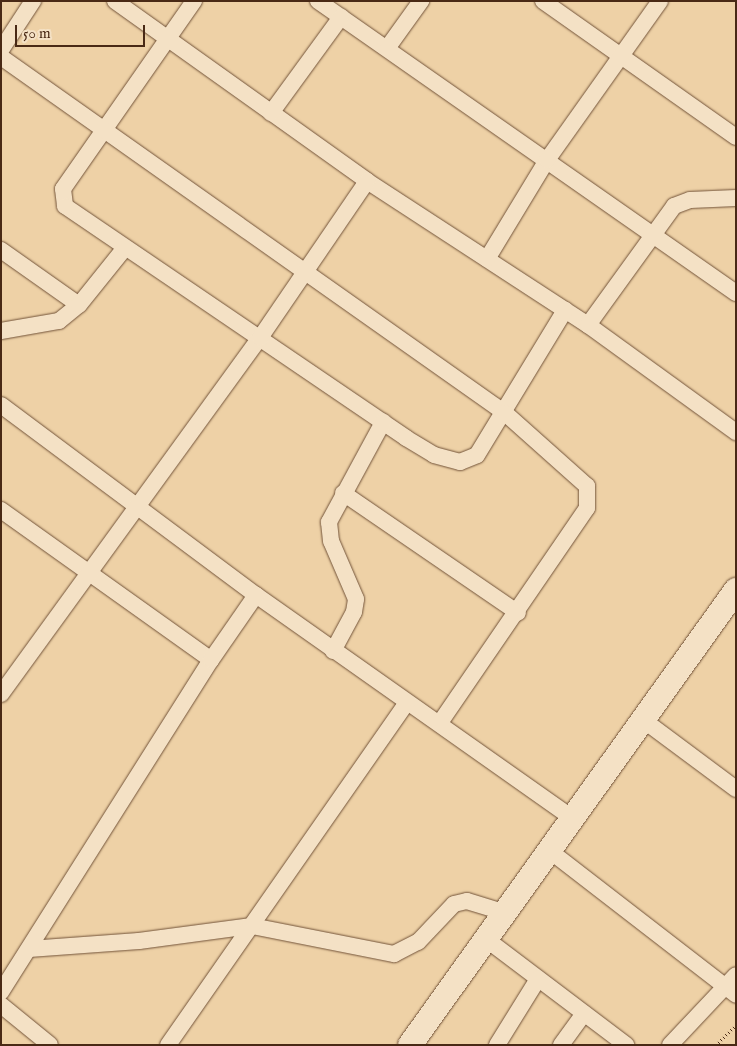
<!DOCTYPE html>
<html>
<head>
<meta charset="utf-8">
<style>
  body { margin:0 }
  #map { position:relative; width:737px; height:1046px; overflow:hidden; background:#eed1a6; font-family:"IM FELL English",serif }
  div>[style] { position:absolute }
  .path>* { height:3px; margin-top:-1.5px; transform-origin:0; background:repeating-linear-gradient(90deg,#492915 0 1px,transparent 0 3.5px) }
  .roads { filter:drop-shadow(0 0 1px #725339) drop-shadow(0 0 1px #725339) }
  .minor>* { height:16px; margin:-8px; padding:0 8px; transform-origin:8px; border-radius:8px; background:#f4e1c5 }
  .secondary>* { height:24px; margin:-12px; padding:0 12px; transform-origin:12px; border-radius:12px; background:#f4e1c5 }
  span { translate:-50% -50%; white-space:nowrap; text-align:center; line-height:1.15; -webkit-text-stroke:4.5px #f4e1c5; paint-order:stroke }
  .frame { position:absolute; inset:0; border:2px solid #492915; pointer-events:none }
  .scale { position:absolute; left:15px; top:25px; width:130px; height:22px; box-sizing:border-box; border:2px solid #492915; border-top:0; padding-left:6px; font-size:15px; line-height:18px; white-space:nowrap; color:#492915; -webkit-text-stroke:4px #f4e1c5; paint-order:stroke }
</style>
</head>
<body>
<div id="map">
  <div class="path">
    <i style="left:716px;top:1045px;width:28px;rotate:-45deg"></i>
  </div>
  <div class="roads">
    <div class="minor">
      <i style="left:115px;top:1px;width:310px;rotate:35.5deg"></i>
      <i style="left:367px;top:181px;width:264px;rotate:33.1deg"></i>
      <i style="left:588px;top:325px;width:183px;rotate:35.9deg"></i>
      <i style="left:194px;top:1px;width:229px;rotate:124.9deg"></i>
      <i style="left:63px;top:189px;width:17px;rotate:83deg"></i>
      <i style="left:65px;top:206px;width:412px;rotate:34.2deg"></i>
      <i style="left:406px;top:438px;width:33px;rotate:31deg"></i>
      <i style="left:434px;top:455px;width:27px;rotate:15deg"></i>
      <i style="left:460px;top:462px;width:18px;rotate:-22deg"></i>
      <i style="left:477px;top:455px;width:170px;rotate:-58.7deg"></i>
      <i style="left:318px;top:1px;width:510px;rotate:34.94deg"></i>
      <i style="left:543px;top:1px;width:236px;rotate:35.2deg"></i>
      <i style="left:388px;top:47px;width:57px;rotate:-54.3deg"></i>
      <i style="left:1px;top:50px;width:59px;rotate:-56.9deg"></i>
      <i style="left:1px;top:57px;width:617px;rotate:35.24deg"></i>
      <i style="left:505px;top:413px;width:110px;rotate:41.7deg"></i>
      <i style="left:587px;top:486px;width:22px;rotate:90deg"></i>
      <i style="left:587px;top:508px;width:260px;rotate:124.4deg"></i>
      <i style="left:271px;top:113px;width:119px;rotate:-53.9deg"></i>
      <i style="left:1px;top:250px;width:95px;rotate:35.2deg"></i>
      <i style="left:487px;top:259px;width:116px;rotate:-58.8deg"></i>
      <i style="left:547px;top:160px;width:195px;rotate:-54.6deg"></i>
      <i style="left:588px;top:325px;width:147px;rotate:-54.1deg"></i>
      <i style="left:674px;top:206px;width:17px;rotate:-21deg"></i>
      <i style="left:690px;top:200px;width:46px;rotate:-2.5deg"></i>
      <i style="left:1px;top:331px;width:59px;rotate:-9.8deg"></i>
      <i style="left:59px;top:321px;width:26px;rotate:-39deg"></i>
      <i style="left:79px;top:305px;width:72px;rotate:-51.2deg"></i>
      <i style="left:1px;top:405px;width:318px;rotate:36.7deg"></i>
      <i style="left:256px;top:595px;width:388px;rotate:35.2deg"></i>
      <i style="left:343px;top:493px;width:212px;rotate:34.4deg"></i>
      <i style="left:1px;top:510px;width:258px;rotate:35.5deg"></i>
      <i style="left:333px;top:651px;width:44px;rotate:-61.7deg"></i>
      <i style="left:354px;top:612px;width:13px;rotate:-81deg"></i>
      <i style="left:356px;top:599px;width:63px;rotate:-113.3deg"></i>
      <i style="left:331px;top:541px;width:19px;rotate:-96deg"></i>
      <i style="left:329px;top:522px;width:114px;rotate:-61.6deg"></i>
      <i style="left:1px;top:694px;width:440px;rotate:-54deg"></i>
      <i style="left:260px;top:338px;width:190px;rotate:-55.7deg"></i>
      <i style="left:642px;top:719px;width:117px;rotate:36.7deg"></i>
      <i style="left:550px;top:851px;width:235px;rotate:37.7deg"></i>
      <i style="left:486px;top:939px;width:176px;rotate:37.1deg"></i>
      <i style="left:29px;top:949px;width:110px;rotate:-4.2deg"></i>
      <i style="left:139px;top:941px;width:114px;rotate:-7.6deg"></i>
      <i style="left:252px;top:926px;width:145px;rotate:11.2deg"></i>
      <i style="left:394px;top:954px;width:27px;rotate:-27deg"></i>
      <i style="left:418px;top:942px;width:52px;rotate:-46.5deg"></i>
      <i style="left:454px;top:904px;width:13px;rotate:-13deg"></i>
      <i style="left:467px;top:901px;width:38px;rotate:17deg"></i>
      <i style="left:1px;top:992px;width:393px;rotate:-57.7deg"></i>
      <i style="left:211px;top:660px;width:79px;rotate:-55.3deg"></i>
      <i style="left:1px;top:1005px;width:63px;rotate:39.2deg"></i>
      <i style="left:168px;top:1045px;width:417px;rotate:-55.1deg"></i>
      <i style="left:497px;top:1045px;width:78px;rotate:-58.2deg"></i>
      <i style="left:561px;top:1045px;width:39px;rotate:-54deg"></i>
      <i style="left:670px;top:1045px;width:96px;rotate:-46.7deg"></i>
    </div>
    <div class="secondary">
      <i style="left:410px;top:1045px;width:560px;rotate:-54.38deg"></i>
    </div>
  </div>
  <div class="frame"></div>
  <div class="scale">50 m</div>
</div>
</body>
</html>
